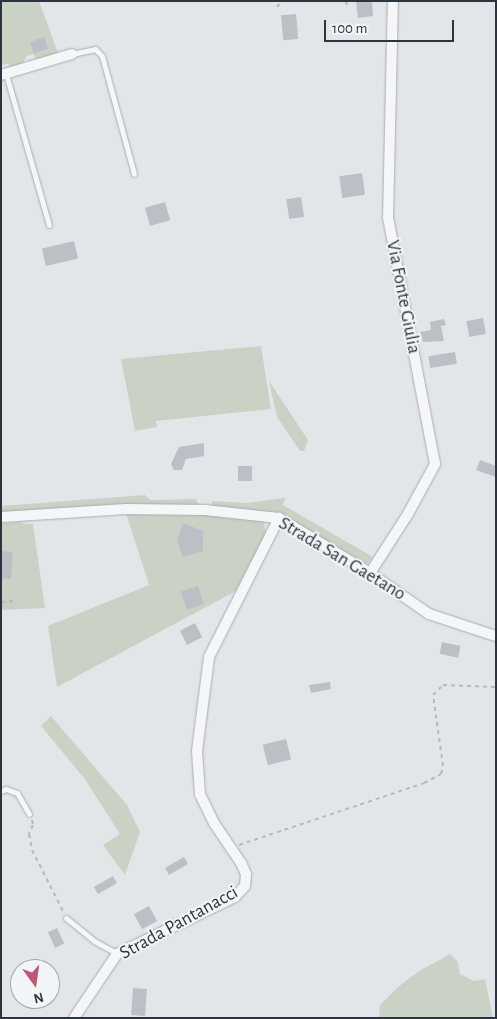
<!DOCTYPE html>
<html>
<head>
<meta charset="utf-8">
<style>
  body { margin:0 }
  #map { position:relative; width:497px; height:1019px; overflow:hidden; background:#e3e6e9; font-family:"Alegreya Sans",sans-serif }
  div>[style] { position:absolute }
  .green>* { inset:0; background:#cad2c5 }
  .building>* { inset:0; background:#bac0c5; transform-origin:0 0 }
  .path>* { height:2px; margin-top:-1px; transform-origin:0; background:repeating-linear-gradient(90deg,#b5b8bd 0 4px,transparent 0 8px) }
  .roads { filter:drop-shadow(0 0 1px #a8adb3) drop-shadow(0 0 1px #a8adb3) }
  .service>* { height:5px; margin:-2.5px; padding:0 2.5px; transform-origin:2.5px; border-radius:2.5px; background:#f5f6f8 }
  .minor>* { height:10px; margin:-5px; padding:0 5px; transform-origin:5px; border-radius:5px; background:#f5f6f8 }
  span { translate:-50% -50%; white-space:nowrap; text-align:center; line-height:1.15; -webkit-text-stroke:4px #f2f5f7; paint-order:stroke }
  .street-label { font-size:19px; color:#2c353f }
  .frame { position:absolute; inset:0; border:2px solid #2c353f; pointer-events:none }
  .north { position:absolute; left:10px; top:959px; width:50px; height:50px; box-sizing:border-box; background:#f2f5f7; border:1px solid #a3a8ad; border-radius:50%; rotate:166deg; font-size:14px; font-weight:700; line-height:20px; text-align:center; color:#2c353f }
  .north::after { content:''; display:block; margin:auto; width:18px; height:22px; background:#bf5772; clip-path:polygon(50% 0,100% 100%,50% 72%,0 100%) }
  .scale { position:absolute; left:324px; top:20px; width:130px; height:22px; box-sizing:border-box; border:2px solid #2c353f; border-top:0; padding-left:6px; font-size:15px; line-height:18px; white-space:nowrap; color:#2c353f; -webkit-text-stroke:4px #f2f5f7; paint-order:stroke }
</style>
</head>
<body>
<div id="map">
  <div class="green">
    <i style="clip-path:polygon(1px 1px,39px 1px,58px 53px,37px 60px,33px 54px,27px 56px,22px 64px,11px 68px,8px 64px,1px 65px)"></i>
    <i style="clip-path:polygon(261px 346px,271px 409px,156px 421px,157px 427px,135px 431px,121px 359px)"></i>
    <i style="clip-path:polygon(269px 381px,308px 440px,304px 451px,300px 451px,277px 417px)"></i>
    <i style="clip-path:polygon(145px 495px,150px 500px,196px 499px,199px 506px,1px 514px,1px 506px)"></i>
    <i style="clip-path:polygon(285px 498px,283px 505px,373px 557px,368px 563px,360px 563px,279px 513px,211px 507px,212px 501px,247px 503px)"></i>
    <i style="clip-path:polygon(126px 513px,204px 514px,264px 521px,266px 537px,236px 591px,57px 687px,48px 626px,149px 585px)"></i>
    <i style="clip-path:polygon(22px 522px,23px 524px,33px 524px,45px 608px,1px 610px,1px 523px)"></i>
    <i style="clip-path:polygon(51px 716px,127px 805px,140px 832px,125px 875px,103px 845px,120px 834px,84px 778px,41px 726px)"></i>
    <i style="clip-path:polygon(450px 954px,458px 962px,460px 974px,474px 981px,485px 979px,493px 1018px,379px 1018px,380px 1005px,398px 987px,419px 971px)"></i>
  </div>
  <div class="building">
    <i style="clip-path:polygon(356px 1px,372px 1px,373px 16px,358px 18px)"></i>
    <i style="left:296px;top:14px;width:25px;height:15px;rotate:85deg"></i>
    <i style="left:44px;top:37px;width:12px;height:15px;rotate:70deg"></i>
    <i style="left:362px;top:173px;width:22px;height:23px;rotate:82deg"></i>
    <i style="left:301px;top:197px;width:20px;height:15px;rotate:81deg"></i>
    <i style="left:165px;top:202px;width:19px;height:21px;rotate:74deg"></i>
    <i style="left:74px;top:241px;width:18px;height:33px;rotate:77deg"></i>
    <i style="left:483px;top:318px;width:16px;height:17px;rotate:79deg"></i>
    <i style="clip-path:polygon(444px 319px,446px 325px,441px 326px,444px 341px,423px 342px,420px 332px,431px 330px,430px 322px)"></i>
    <i style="left:455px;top:352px;width:12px;height:27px;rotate:81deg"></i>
    <i style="clip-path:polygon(204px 443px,204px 456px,186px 459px,182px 470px,174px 470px,171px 464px,179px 447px)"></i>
    <i style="clip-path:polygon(480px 460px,496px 466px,496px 477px,476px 470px)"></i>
    <i style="left:238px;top:466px;width:14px;height:15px"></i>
    <i style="clip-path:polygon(183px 523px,203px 531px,203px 551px,183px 557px,177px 541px)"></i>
    <i style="clip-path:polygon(1px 551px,13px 552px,11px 579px,1px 578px)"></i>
    <i style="left:198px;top:586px;width:19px;height:18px;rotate:72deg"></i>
    <i style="left:195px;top:623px;width:16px;height:17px;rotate:63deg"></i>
    <i style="left:442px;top:642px;width:19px;height:12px;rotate:12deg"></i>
    <i style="clip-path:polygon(330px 682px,331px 689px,311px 693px,309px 685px)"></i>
    <i style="left:286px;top:739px;width:21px;height:24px;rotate:76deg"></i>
    <i style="left:184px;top:857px;width:8px;height:22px;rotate:60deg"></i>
    <i style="left:113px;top:876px;width:8px;height:22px;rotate:60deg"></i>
    <i style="left:149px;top:906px;width:17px;height:17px;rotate:62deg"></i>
    <i style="left:57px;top:928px;width:17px;height:10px;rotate:65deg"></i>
    <i style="left:133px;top:988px;width:14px;height:27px;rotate:4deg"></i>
  </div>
  <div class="path">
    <i style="left:346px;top:1px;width:5px;rotate:79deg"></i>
    <i style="left:277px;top:7px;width:8px;rotate:-50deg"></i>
    <i style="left:1px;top:602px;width:13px;rotate:-4deg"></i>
    <i style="left:32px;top:820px;width:5px;rotate:79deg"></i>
    <i style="left:33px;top:825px;width:10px;rotate:114deg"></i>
    <i style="left:29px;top:834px;width:16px;rotate:79deg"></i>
    <i style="left:32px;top:850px;width:71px;rotate:63.1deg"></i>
    <i style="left:239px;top:845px;width:195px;rotate:-18.5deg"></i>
    <i style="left:424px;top:783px;width:19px;rotate:-28deg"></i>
    <i style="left:441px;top:774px;width:8px;rotate:-76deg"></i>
    <i style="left:443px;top:766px;width:72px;rotate:-98deg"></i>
    <i style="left:433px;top:695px;width:14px;rotate:-45deg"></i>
    <i style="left:443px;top:685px;width:53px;rotate:2.2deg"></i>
  </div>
  <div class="roads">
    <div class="service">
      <i style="left:72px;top:54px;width:24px;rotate:-12deg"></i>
      <i style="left:95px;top:49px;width:10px;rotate:45deg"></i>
      <i style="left:102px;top:56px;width:122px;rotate:74.8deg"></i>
      <i style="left:6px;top:74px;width:157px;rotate:74.1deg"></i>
      <i style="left:1px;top:791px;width:5px;rotate:-22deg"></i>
      <i style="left:6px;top:789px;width:12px;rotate:20deg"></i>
      <i style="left:17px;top:793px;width:24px;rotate:60deg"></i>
      <i style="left:66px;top:918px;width:36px;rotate:39deg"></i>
      <i style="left:94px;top:941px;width:26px;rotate:28deg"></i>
    </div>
    <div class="minor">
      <i style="left:1px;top:75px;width:74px;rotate:-16.5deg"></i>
      <i style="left:1px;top:517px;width:125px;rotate:-3.7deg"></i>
      <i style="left:126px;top:509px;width:79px;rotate:0.7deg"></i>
      <i style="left:205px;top:510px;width:74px;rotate:6.2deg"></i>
      <i style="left:279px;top:518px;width:106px;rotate:31.1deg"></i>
      <i style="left:370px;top:573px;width:72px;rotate:34.8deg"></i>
      <i style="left:429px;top:614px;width:71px;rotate:18.2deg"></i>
      <i style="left:370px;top:573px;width:70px;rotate:-57.2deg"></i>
      <i style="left:408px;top:514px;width:57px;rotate:-61.6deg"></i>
      <i style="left:435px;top:464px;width:250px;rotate:-100.8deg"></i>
      <i style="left:388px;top:218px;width:217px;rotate:-88.7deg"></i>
      <i style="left:74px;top:1018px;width:77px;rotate:-56.1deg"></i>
      <i style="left:117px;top:954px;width:131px;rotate:-25.8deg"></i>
      <i style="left:235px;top:897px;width:15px;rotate:-48deg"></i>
      <i style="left:245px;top:886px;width:12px;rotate:-85deg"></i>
      <i style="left:246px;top:874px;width:12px;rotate:-114deg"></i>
      <i style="left:241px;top:863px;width:48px;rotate:-124deg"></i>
      <i style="left:214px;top:823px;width:32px;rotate:-116deg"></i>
      <i style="left:200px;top:794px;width:43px;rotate:-94deg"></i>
      <i style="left:197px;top:751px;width:95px;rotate:-82.7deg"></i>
      <i style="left:209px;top:657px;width:156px;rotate:-63.3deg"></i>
    </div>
  </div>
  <div class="street-label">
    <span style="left:403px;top:297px;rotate:79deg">Via Fonte Giulia</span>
    <span style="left:342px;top:559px;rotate:31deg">Strada San Gaetano</span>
    <span style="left:179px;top:923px;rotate:-29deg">Strada Pantanacci</span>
  </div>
  <div class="frame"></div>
  <div class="north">N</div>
  <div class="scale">100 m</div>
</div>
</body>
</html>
